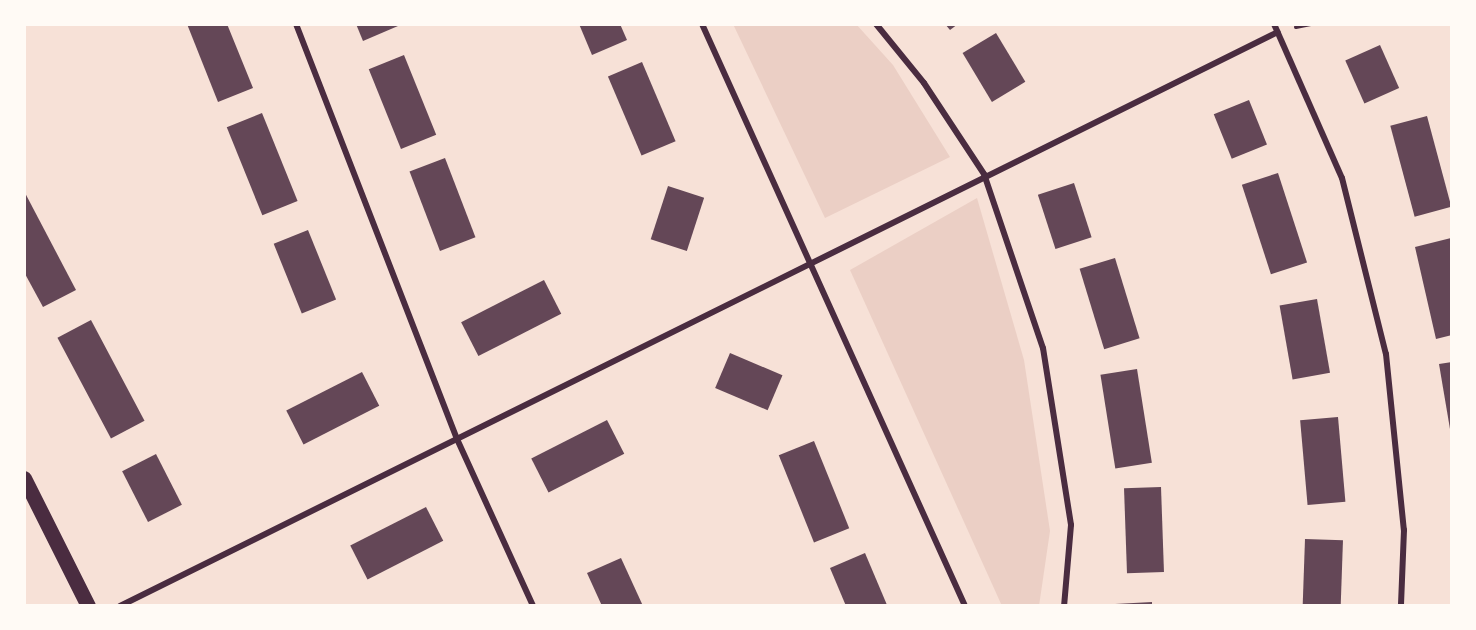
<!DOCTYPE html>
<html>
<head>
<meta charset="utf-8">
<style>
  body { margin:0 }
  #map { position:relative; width:1476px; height:630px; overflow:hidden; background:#f7e1d7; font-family:"Asap Condensed",sans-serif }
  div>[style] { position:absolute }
  .green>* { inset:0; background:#ebcfc5 }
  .building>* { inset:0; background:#644757; transform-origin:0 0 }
  .path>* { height:4px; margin:-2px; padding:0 2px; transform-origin:2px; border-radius:2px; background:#4a2c40 }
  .minor>* { height:6px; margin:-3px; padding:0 3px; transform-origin:3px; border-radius:3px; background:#4a2c40 }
  .primary>* { height:15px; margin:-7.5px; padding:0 7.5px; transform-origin:7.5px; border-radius:7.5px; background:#4a2c40 }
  span { translate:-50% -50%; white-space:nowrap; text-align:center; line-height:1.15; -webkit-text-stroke:6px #fffaf5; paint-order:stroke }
  .frame { position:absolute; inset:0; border:26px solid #fffaf5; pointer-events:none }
</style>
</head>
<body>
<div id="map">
  <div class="green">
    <i style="clip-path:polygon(733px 24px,856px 24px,893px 65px,950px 157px,825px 218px)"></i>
    <i style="clip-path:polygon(977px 198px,1024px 360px,1050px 531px,1039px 606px,1002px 606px,850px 270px)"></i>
  </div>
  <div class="building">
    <i style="clip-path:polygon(187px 24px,227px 24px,253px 88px,218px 102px)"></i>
    <i style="clip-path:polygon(356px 24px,397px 24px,398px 26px,363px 41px)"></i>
    <i style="clip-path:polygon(579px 24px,620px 24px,627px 40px,592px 55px)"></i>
    <i style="clip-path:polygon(945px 24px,958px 24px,950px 30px)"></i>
    <i style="left:996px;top:33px;width:57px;height:39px;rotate:59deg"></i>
    <i style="left:1380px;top:45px;width:47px;height:38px;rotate:66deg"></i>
    <i style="left:404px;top:55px;width:86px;height:38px;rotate:68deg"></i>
    <i style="left:642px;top:62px;width:86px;height:37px;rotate:67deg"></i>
    <i style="left:1249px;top:100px;width:48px;height:38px;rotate:68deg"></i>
    <i style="left:262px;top:113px;width:95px;height:38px;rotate:68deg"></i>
    <i style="left:1427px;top:116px;width:94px;height:38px;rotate:75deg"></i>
    <i style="left:445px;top:158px;width:85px;height:38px;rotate:69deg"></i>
    <i style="left:1278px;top:173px;width:94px;height:38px;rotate:72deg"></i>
    <i style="left:1074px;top:183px;width:57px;height:38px;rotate:72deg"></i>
    <i style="left:668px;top:186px;width:38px;height:56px;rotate:18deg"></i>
    <i style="clip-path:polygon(24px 191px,76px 290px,43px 307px,24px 272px)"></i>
    <i style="left:308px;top:230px;width:75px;height:37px;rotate:68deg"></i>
    <i style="clip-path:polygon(1451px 238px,1452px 335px,1436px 339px,1415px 247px)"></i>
    <i style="left:1115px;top:258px;width:84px;height:37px;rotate:73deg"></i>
    <i style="left:544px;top:280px;width:38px;height:93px;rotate:63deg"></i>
    <i style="left:1317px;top:299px;width:75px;height:38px;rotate:80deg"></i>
    <i style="left:91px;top:320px;width:114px;height:38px;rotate:62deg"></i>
    <i style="left:730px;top:353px;width:57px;height:38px;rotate:23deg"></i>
    <i style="clip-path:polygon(1452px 362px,1452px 435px,1451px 435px,1439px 364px)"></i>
    <i style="left:1137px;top:369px;width:95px;height:37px;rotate:81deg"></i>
    <i style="left:362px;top:372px;width:38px;height:85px;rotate:63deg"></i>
    <i style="left:1338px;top:417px;width:85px;height:38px;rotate:85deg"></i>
    <i style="left:607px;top:420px;width:38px;height:85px;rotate:63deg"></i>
    <i style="left:814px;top:441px;width:94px;height:38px;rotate:68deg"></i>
    <i style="left:156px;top:454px;width:57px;height:38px;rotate:63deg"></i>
    <i style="left:1161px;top:487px;width:85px;height:37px;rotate:88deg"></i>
    <i style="left:426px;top:507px;width:38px;height:85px;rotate:63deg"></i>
    <i style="left:1305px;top:539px;width:38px;height:67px;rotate:2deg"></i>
    <i style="clip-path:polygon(865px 553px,887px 605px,884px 606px,846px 606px,830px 568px)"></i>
    <i style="clip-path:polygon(621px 558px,643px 606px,602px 606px,587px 573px)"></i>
    <i style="clip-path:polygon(1152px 602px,1152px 606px,1115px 606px,1115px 604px)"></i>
  </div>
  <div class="path">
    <i style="left:1296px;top:27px;width:15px;rotate:-11deg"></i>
  </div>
  <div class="minor">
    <i style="left:296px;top:24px;width:445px;rotate:68.8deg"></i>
    <i style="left:457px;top:439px;width:183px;rotate:65.5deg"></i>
    <i style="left:702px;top:24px;width:639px;rotate:65.68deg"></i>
    <i style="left:876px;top:24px;width:76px;rotate:50.9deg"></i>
    <i style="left:924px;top:83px;width:109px;rotate:56.6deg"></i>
    <i style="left:984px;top:174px;width:184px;rotate:71.3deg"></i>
    <i style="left:1043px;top:348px;width:179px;rotate:81deg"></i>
    <i style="left:1071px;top:525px;width:81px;rotate:94.9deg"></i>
    <i style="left:1274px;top:24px;width:168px;rotate:66.2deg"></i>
    <i style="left:1342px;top:178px;width:181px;rotate:76deg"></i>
    <i style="left:1386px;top:354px;width:177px;rotate:84.2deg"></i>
    <i style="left:1404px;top:530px;width:76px;rotate:92.3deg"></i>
    <i style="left:120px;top:606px;width:1292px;rotate:-26.37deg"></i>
  </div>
  <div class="primary">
    <i style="left:24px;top:478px;width:143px;rotate:63.4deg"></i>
  </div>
  <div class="frame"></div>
</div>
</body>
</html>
